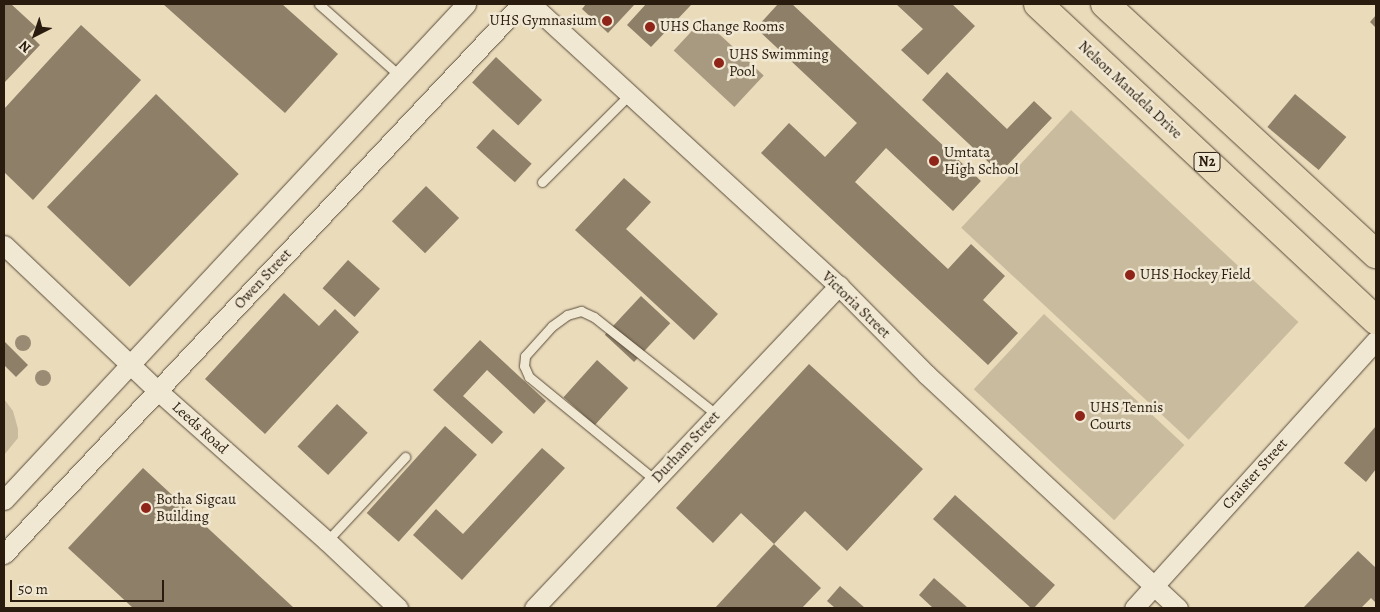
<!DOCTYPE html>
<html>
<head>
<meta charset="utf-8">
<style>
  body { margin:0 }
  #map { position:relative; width:1380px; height:612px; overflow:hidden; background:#eadbbb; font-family:Alegreya,serif }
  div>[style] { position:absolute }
  .green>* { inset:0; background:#c9bb9e; transform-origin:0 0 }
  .water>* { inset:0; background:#a89a81; transform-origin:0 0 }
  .building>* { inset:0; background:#8d7f68; transform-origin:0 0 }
  .roads { filter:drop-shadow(0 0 1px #594c3a) drop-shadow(0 0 1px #594c3a) }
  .lane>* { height:9px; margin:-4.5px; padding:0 4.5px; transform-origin:4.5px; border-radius:4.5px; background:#f1e8d3 }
  .street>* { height:19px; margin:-9.5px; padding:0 9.5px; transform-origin:9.5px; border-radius:9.5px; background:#f1e8d3 }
  .highway>* { height:28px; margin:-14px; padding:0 14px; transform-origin:14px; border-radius:14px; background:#eadbbb }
  .trees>* { width:16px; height:16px; margin:-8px; border-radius:50%; background:#9a8c74 }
  .dots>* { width:14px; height:14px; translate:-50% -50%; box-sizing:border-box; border:2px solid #f1e8d3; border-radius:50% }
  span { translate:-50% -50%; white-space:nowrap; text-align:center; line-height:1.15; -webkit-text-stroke:5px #f1e8d3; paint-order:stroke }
  .shield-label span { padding:1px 4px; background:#f1e8d3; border:1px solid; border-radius:4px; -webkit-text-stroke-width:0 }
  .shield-label { font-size:14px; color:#291c0f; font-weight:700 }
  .poi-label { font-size:15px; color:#291c0f }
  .right { translate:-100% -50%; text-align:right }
  .left { translate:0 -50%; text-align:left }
  .street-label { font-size:15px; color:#291c0f }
  .frame { position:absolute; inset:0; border:5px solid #291c0f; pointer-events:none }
  .north { position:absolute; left:10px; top:10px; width:50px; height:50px; -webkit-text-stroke:4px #f1e8d3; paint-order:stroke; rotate:221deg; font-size:14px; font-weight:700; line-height:20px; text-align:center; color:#291c0f }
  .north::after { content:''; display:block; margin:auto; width:18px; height:22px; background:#291c0f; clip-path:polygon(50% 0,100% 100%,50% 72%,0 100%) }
  .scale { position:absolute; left:10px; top:580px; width:154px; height:22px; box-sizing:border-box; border:2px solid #291c0f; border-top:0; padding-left:6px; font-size:15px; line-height:18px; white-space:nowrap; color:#291c0f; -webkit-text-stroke:4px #f1e8d3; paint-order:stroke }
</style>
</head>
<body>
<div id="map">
  <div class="green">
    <i style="left:1071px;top:110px;width:311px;height:161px;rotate:43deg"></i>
    <i style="left:1044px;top:314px;width:192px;height:103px;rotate:43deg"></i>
    <i style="clip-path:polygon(4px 399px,13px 411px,18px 429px,18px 438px,4px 455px)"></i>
  </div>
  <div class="water">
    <i style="left:703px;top:19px;width:83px;height:43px;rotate:43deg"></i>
  </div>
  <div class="building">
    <i style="clip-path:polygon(4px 4px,11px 4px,36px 27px,29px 34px,40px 45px,4px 83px)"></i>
    <i style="clip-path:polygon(163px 4px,282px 4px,338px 54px,285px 113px)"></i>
    <i style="clip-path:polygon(586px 4px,635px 4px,608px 33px,582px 9px)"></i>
    <i style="clip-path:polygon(646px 4px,692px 4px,651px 47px,627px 25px)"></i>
    <i style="clip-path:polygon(778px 4px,792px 4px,981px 181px,953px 211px,886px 148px,855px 182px,948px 269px,971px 244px,1005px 276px,983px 300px,1018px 333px,988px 365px,761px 153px,789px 123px,825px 157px,857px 123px,756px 28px)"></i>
    <i style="clip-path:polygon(896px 4px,952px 4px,975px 26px,928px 75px,901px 50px,923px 29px)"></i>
    <i style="clip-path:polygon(1376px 15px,1376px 28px,1370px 22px)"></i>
    <i style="clip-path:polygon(81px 25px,141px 80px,33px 200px,4px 172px,4px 109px)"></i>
    <i style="left:496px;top:57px;width:63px;height:35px;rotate:43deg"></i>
    <i style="clip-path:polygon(947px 72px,1007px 129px,1034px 101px,1052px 118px,1000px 173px,922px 100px)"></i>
    <i style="left:156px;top:94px;width:115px;height:157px;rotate:44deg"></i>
    <i style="left:1295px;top:94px;width:67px;height:43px;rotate:40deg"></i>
    <i style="left:493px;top:129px;width:52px;height:25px;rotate:42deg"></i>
    <i style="clip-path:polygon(624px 178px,651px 202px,626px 229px,718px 314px,694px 340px,575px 230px)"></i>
    <i style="left:426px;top:186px;width:46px;height:49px;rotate:44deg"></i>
    <i style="left:348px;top:260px;width:43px;height:38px;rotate:42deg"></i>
    <i style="clip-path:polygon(284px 293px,319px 326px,335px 309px,359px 332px,265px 434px,205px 379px)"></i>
    <i style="left:641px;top:296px;width:40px;height:53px;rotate:43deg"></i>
    <i style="clip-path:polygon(480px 340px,546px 401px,534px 414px,487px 370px,463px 396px,503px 432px,492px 444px,433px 390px)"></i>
    <i style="clip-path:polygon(4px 341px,28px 365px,16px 377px,4px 365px)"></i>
    <i style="left:597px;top:360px;width:42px;height:50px;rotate:42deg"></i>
    <i style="clip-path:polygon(809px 364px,923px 469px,847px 551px,805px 511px,774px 544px,741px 513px,713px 543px,676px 508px)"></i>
    <i style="left:337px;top:404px;width:42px;height:58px;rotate:43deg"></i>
    <i style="left:445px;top:426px;width:43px;height:117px;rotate:42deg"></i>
    <i style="clip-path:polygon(1376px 426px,1376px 469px,1366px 482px,1344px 463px)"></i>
    <i style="clip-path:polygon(542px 448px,565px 468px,462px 580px,413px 535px,436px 509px,463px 534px)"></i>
    <i style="clip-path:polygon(143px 468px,294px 608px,133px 608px,68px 548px)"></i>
    <i style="clip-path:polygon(955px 495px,1055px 585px,1034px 608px,1031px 608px,933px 519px)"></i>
    <i style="clip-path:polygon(774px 544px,821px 588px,802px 608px,715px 608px)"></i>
    <i style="clip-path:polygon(1358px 551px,1376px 568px,1376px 603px,1371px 598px,1361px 608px,1303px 608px)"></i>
    <i style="clip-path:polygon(934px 578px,968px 608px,933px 608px,919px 595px)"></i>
    <i style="clip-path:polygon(840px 586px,865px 608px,835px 608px,827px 601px)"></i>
  </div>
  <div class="roads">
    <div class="lane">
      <i style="left:319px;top:4px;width:107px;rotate:41.6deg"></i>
      <i style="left:542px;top:182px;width:124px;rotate:-45deg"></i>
      <i style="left:655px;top:480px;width:163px;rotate:-140.7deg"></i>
      <i style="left:529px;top:377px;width:12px;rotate:-114deg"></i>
      <i style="left:524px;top:366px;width:10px;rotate:-84deg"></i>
      <i style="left:525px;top:356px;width:40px;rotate:-48deg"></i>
      <i style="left:552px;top:326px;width:19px;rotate:-36deg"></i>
      <i style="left:567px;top:315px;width:15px;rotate:-16deg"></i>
      <i style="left:581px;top:311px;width:14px;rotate:25deg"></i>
      <i style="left:594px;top:317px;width:157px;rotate:38.5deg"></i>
      <i style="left:327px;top:541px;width:115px;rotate:-47.1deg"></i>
    </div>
    <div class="street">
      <i style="left:531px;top:4px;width:418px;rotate:42.5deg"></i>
      <i style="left:839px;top:286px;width:124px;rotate:45.3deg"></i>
      <i style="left:926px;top:374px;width:344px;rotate:42.9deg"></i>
      <i style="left:4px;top:245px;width:212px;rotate:43.5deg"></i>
      <i style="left:158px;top:391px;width:226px;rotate:41.6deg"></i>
      <i style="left:327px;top:541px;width:98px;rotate:43.3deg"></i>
      <i style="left:4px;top:500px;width:678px;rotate:-47.03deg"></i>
      <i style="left:4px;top:554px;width:755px;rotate:-46.77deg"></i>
      <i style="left:534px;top:608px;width:444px;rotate:-46.6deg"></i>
      <i style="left:1134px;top:608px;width:361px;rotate:-47.9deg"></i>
    </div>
    <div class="highway">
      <i style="left:1038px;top:4px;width:463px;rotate:43.1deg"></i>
      <i style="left:1105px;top:4px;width:369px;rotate:42.7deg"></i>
    </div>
  </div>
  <div class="trees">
    <i style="left:23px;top:343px"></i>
    <i style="left:43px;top:378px"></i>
  </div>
  <div class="dots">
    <i style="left:607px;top:21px;background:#8f2418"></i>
    <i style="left:650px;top:27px;background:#8f2418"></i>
    <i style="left:719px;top:63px;background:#8f2418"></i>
    <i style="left:934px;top:161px;background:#8f2418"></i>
    <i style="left:1130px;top:275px;background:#8f2418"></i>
    <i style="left:1080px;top:416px;background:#8f2418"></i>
    <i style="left:146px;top:508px;background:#8f2418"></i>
  </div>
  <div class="shield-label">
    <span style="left:1207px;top:162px">N2</span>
  </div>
  <div class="poi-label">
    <span class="right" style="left:597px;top:21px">UHS Gymnasium</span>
    <span class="left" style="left:660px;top:27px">UHS Change Rooms</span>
    <span class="left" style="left:729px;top:63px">UHS Swimming<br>Pool</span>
    <span class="left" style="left:944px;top:161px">Umtata<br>High School</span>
    <span class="left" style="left:1140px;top:275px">UHS Hockey Field</span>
    <span class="left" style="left:1090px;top:416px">UHS Tennis<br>Courts</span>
    <span class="left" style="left:156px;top:508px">Botha Sigcau<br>Building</span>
  </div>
  <div class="street-label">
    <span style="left:1130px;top:90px;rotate:43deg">Nelson Mandela Drive</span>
    <span style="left:263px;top:279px;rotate:-47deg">Owen Street</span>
    <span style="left:856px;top:305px;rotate:44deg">Victoria Street</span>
    <span style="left:200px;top:428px;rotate:42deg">Leeds Road</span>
    <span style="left:686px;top:447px;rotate:-47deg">Durham Street</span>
    <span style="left:1255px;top:474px;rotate:-48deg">Craister Street</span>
  </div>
  <div class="frame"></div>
  <div class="north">N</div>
  <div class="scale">50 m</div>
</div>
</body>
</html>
